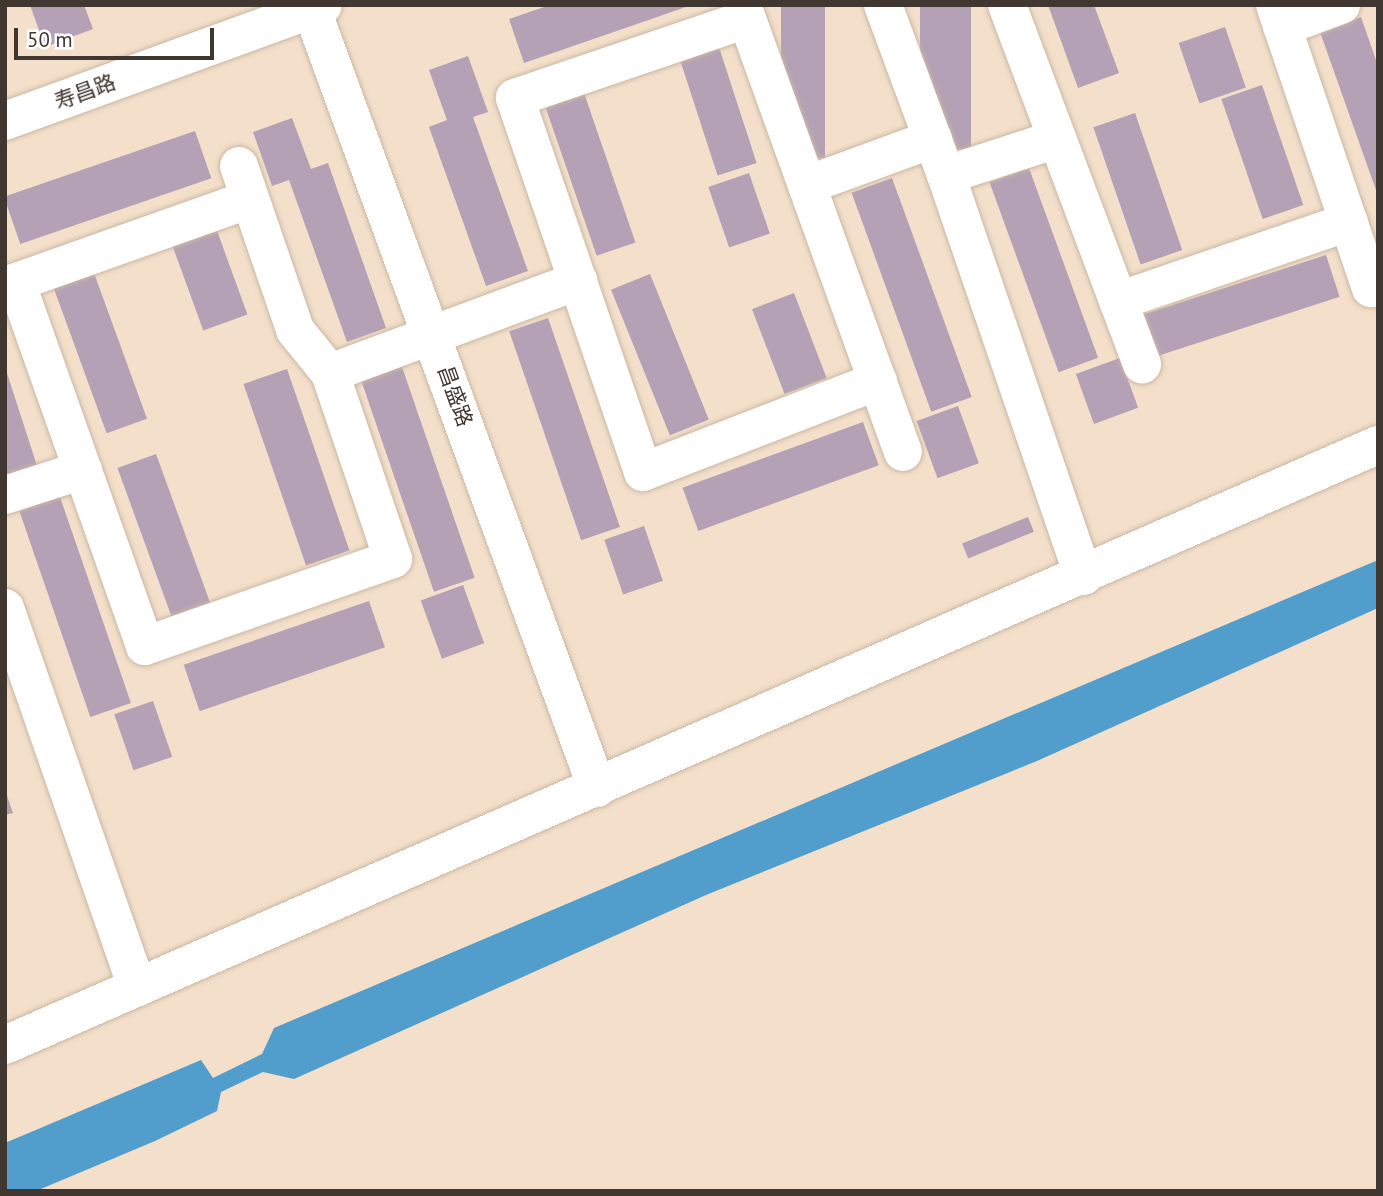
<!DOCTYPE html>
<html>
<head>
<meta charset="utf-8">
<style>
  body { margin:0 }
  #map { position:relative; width:1383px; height:1196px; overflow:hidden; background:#f3dfca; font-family:"PT Sans","Noto Sans SC",sans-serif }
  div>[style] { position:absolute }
  .water>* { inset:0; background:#519dcb }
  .building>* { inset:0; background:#b4a1b5; transform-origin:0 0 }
  .roads { filter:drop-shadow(0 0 2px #cbb7a3) drop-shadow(0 0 2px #cbb7a3) }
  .minor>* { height:38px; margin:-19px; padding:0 19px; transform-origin:19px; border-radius:19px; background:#fff }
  span { translate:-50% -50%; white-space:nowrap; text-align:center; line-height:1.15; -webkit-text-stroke:5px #fff; paint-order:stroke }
  .street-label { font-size:21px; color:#403830 }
  .frame { position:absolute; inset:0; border:7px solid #403830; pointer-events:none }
  .scale { position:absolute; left:14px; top:28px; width:200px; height:32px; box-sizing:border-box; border:4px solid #403830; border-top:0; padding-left:9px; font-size:21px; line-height:24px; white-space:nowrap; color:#403830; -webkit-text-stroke:5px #fff; paint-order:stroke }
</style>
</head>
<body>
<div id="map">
  <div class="water">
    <i style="clip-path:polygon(1378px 560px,1378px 608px,1037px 761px,706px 895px,294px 1079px,263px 1072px,221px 1092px,217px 1111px,155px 1141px,36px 1191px,5px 1191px,5px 1143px,201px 1060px,213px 1078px,262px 1054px,274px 1028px)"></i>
  </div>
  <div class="building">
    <i style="clip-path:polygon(30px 5px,84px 5px,93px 29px,45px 47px)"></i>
    <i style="clip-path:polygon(550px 5px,689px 5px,689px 6px,524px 63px,509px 19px)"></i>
    <i style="left:781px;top:5px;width:44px;height:153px"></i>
    <i style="left:920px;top:5px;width:51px;height:144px"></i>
    <i style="clip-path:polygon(1048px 5px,1094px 5px,1119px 73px,1078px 88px)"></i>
    <i style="clip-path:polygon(1361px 17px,1378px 66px,1377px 193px,1320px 32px)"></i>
    <i style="left:1225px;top:27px;width:64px;height:49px;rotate:71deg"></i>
    <i style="left:718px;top:44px;width:125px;height:41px;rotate:72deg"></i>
    <i style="clip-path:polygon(468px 56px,488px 112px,473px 117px,528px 271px,486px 286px,429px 127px,447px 120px,429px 70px)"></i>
    <i style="left:1262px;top:85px;width:127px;height:43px;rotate:71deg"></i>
    <i style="left:584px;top:93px;width:158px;height:41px;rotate:71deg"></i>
    <i style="left:1135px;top:113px;width:145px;height:44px;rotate:71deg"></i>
    <i style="clip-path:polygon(292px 118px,311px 169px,328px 163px,386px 328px,347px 342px,289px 180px,272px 186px,253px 132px)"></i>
    <i style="left:195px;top:131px;width:50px;height:202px;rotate:71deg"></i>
    <i style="left:1029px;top:168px;width:202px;height:42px;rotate:70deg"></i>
    <i style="left:749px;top:173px;width:64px;height:43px;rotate:71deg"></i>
    <i style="left:892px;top:178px;width:233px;height:43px;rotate:70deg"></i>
    <i style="left:216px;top:228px;width:92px;height:47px;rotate:70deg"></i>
    <i style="left:1326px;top:255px;width:44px;height:193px;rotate:72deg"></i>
    <i style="left:94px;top:273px;width:155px;height:43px;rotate:70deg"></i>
    <i style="left:650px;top:274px;width:157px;height:42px;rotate:68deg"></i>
    <i style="left:794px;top:293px;width:91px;height:45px;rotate:69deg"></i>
    <i style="left:548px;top:318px;width:221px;height:41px;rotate:71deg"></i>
    <i style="left:1120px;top:358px;width:53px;height:47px;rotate:70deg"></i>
    <i style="clip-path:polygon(5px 367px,38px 469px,5px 479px)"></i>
    <i style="left:402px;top:367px;width:223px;height:43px;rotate:71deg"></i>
    <i style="left:287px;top:369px;width:192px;height:46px;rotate:71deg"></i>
    <i style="left:958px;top:406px;width:61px;height:44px;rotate:70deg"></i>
    <i style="left:863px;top:422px;width:46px;height:192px;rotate:70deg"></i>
    <i style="left:156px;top:454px;width:158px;height:41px;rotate:70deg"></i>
    <i style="left:60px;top:497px;width:218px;height:43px;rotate:71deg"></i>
    <i style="left:1028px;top:517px;width:16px;height:71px;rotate:68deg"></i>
    <i style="left:644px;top:526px;width:58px;height:42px;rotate:71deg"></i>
    <i style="left:463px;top:585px;width:62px;height:45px;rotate:70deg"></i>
    <i style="left:369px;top:601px;width:49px;height:196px;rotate:71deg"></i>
    <i style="left:153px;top:701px;width:59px;height:41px;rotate:71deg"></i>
    <i style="clip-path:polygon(5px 790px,13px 813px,5px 815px)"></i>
  </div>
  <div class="roads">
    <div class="minor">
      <i style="left:310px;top:5px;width:834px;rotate:69.87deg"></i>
      <i style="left:742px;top:5px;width:475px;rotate:70.2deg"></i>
      <i style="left:883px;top:5px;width:181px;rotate:69.7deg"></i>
      <i style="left:946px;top:175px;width:424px;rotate:71.1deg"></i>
      <i style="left:1007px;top:5px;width:384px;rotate:69.4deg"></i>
      <i style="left:1275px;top:5px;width:299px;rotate:71.3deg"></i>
      <i style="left:747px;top:19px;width:245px;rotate:161.2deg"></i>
      <i style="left:515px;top:98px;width:395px;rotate:71.1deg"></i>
      <i style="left:643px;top:472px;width:252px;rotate:-21.2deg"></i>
      <i style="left:1282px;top:27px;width:63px;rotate:-20.4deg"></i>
      <i style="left:5px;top:121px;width:338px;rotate:-20deg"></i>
      <i style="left:239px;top:166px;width:173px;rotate:71.1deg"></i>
      <i style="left:295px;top:330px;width:55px;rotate:50.9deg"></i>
      <i style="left:330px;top:373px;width:196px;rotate:71.3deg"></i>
      <i style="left:393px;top:559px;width:263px;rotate:160.7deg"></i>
      <i style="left:145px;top:646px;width:386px;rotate:-109.5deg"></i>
      <i style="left:16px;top:282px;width:248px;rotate:-19.5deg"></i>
      <i style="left:946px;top:175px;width:117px;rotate:-18deg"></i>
      <i style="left:807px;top:185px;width:134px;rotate:-20.1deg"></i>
      <i style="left:1118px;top:301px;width:244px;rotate:-18.9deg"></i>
      <i style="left:330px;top:373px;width:265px;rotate:-20.4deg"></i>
      <i style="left:5px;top:495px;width:82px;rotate:-17.8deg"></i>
      <i style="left:5px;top:608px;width:402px;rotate:70.8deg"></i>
      <i style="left:5px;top:1045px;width:1498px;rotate:-23.61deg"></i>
    </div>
  </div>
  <div class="street-label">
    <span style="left:85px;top:92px;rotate:-20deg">寿昌路</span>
    <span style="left:455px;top:396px;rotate:70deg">昌盛路</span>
  </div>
  <div class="frame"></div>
  <div class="scale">50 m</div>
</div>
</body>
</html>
